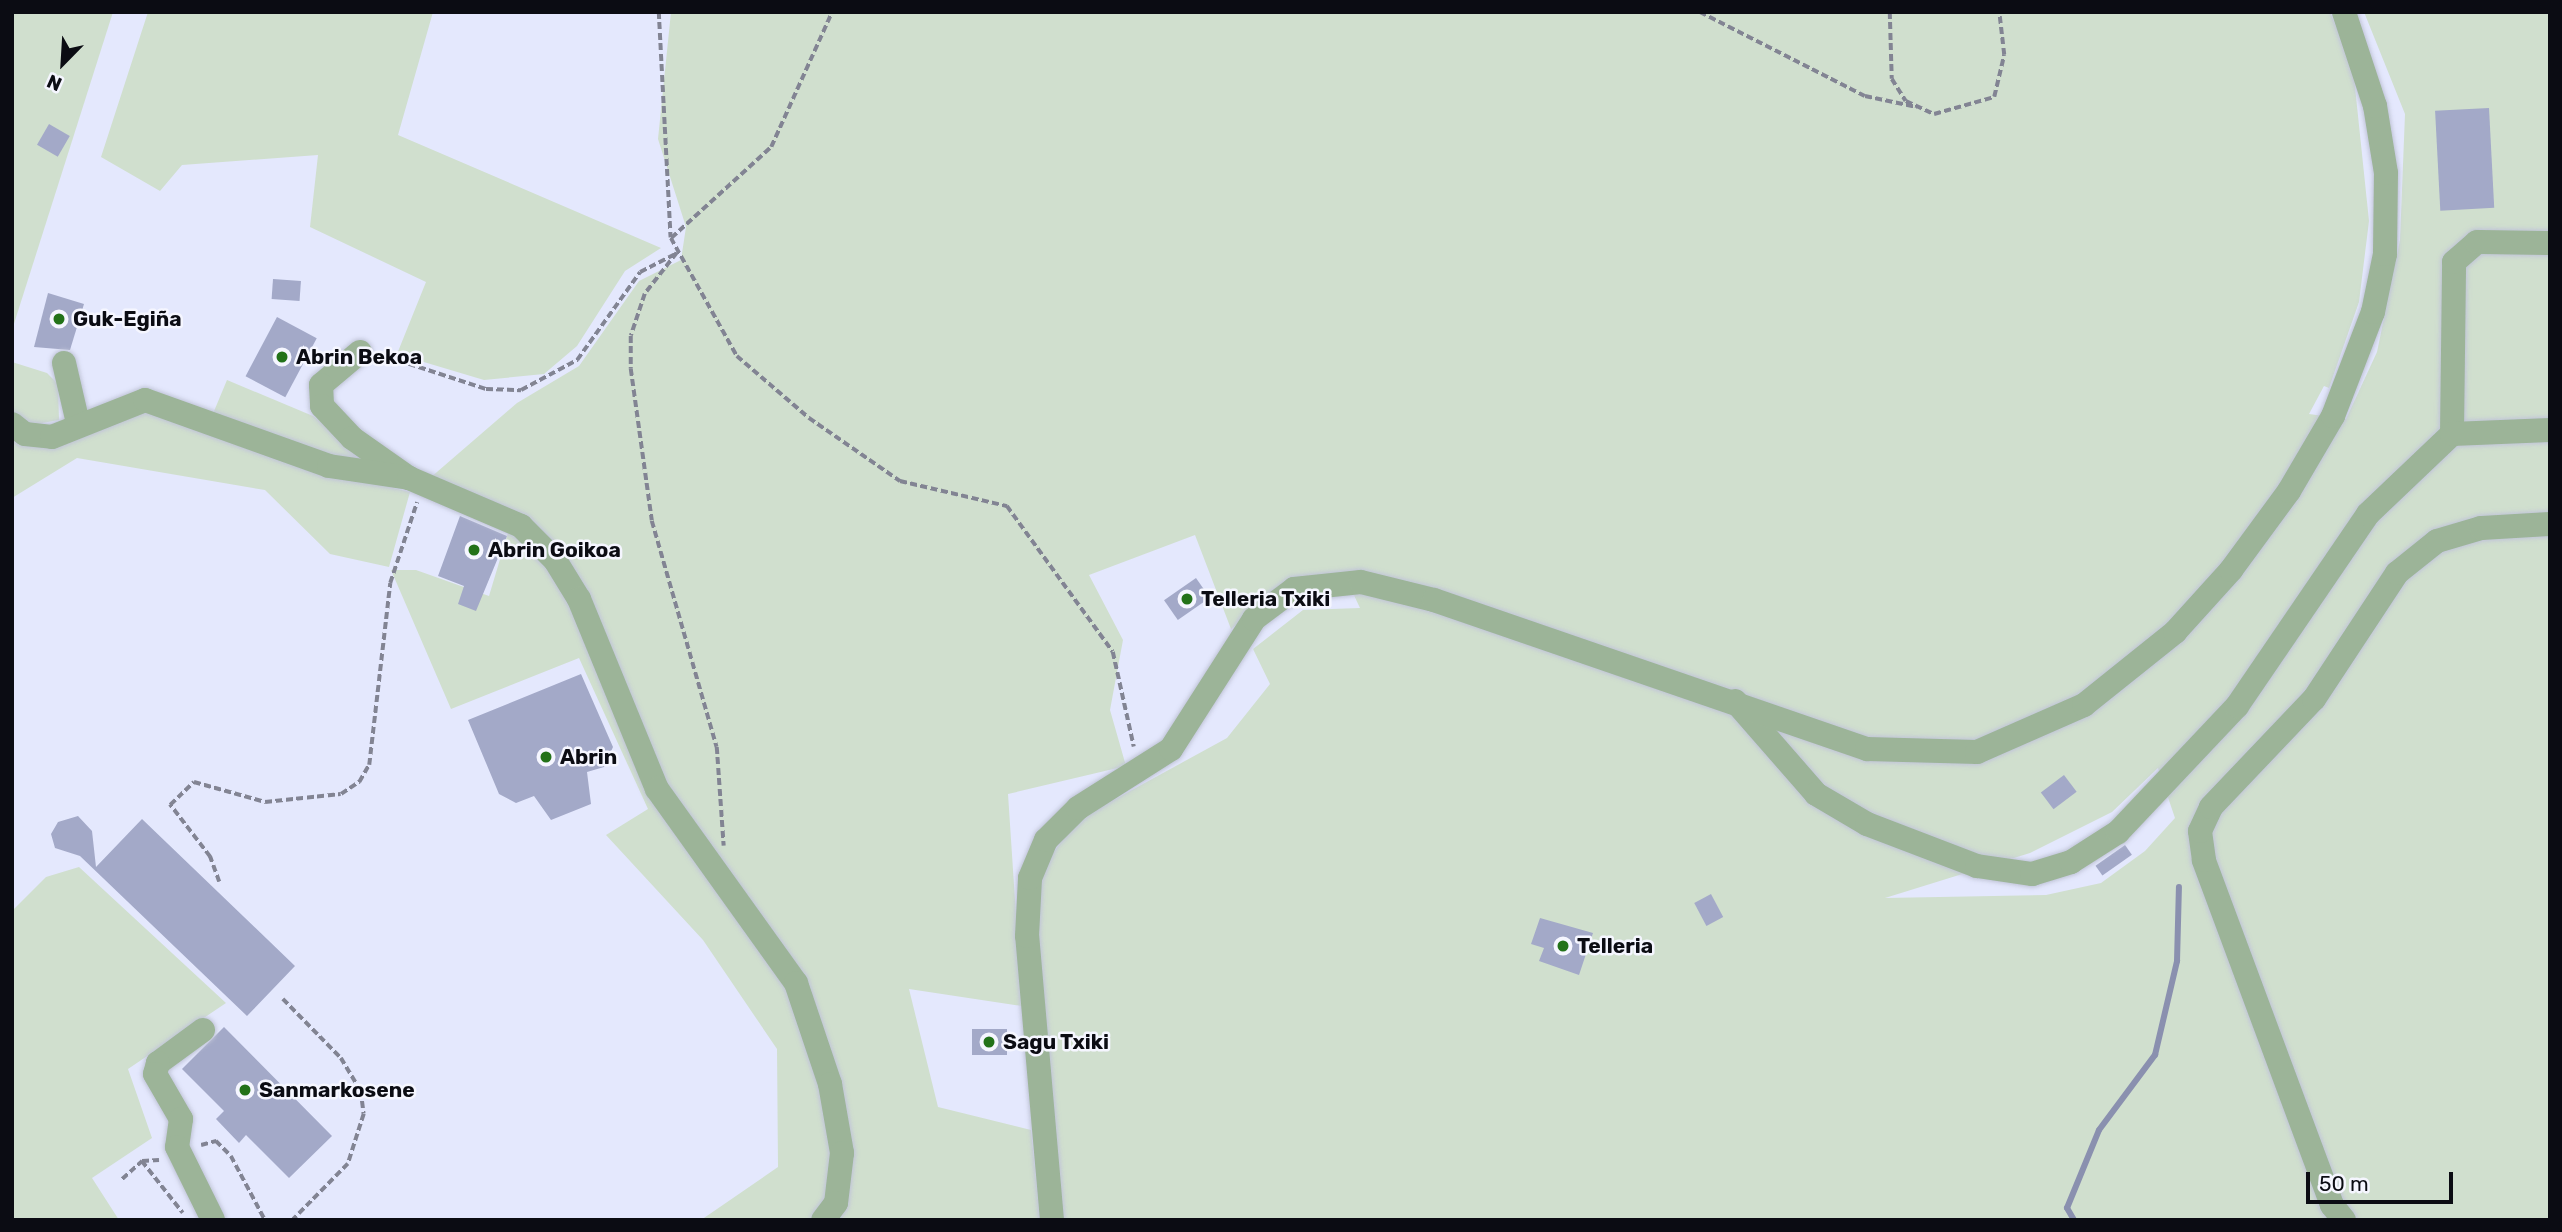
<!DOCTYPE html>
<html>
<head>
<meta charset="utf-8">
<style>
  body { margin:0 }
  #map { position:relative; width:2562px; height:1232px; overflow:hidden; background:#e4e8fd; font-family:Rubik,sans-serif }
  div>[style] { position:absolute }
  .green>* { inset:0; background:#d0dfce }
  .stream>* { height:6px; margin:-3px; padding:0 3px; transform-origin:3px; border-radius:3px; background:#8a90af }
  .building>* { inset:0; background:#a3a9c8; transform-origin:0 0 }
  .path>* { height:3.5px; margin-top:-1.75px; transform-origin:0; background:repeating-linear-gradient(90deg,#828493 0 7px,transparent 0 10.5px) }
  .roads { filter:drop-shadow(0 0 2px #c1c5d8) drop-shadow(0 0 2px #c1c5d8) }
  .minor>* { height:24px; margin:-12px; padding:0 12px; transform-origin:12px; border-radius:12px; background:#9cb498 }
  .dots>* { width:19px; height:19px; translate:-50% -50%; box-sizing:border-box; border:4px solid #f5f6ff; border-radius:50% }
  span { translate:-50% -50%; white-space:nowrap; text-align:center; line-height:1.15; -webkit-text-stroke:5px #f5f6ff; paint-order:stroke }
  .poi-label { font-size:21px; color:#0b0c13; font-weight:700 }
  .left { translate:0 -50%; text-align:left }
  .frame { position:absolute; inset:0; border:14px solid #0b0c13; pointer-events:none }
  .north { position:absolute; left:28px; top:28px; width:70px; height:70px; -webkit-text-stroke:5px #f5f6ff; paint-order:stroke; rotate:204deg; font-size:19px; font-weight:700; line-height:28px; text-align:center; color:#0b0c13 }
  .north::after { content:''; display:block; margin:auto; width:24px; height:32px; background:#0b0c13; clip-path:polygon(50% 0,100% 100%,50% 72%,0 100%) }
  .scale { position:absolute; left:2306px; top:1172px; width:147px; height:32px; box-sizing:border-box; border:4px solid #0b0c13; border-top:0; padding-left:9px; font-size:21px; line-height:24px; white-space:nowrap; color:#0b0c13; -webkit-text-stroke:5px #f5f6ff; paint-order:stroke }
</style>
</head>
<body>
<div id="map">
  <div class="green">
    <i style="clip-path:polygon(12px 12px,113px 12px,12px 330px)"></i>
    <i style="clip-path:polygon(148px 12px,433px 12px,398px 135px,661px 248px,625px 271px,577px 346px,544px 374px,484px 380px,397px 354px,426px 282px,310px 227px,318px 155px,182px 165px,160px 191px,101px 157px)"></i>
    <i style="clip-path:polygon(evenodd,671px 12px,2330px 12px,2353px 68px,2369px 221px,2359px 302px,2329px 388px,2324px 386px,2309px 414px,2346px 419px,2377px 352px,2400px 240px,2405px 114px,2364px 12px,2550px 12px,2550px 1220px,1063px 1220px,1033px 915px,1043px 866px,1079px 819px,1227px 738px,1270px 684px,1253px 649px,1303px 610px,1360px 608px,1344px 574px,1290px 580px,1231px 629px,1195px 535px,1089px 575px,1123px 640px,1110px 710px,1126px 766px,1008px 794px,1022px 1006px,909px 989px,938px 1107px,1031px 1130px,1040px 1220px,701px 1220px,778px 1167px,777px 1049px,703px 940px,606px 835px,648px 809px,579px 658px,451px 709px,391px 570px,416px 570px,489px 596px,513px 516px,430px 478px,517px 403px,579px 366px,639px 281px,681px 260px,686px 227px,658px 139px,671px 12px,2158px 768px,2175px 818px,2145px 851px,2101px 883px,2046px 895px,1885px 898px,2030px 853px,2112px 812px,2158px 768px)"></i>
    <i style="clip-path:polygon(12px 362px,47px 373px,58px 384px,59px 420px,25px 426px,12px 416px)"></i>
    <i style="clip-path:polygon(227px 380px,313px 416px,383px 470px,322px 457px,212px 416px)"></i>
    <i style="clip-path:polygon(143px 411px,330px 473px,410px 492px,389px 567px,330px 554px,265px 490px,77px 458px,12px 498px,12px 436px)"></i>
    <i style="clip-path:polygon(79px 867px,226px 1003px,128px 1069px,152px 1138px,92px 1178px,119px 1220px,12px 1220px,12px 911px,46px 877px)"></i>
  </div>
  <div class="stream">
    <i style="left:2074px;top:1220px;width:14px;rotate:-120deg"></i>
    <i style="left:2067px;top:1208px;width:84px;rotate:-67.7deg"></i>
    <i style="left:2099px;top:1130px;width:94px;rotate:-53.3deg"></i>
    <i style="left:2155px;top:1055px;width:97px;rotate:-76.8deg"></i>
    <i style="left:2177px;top:961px;width:74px;rotate:-88.5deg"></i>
  </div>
  <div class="building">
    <i style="left:2489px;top:108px;width:100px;height:54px;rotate:87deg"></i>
    <i style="left:49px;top:124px;width:24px;height:24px;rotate:30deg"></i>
    <i style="left:273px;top:279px;width:28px;height:20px;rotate:4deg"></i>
    <i style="clip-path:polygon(48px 293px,84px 304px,70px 350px,34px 347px)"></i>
    <i style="left:277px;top:317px;width:45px;height:67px;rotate:28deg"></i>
    <i style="clip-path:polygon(460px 516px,507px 536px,476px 611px,458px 604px,464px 586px,438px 576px)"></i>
    <i style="left:1196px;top:578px;width:24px;height:39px;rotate:55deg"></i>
    <i style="clip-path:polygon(581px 674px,613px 747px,604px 767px,587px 772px,591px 804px,551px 820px,534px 796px,516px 803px,499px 794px,468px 720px)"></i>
    <i style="left:2064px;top:775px;width:21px;height:29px;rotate:53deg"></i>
    <i style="clip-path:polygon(78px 816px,92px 831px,96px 867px,142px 819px,295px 966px,247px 1016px,80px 856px,55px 848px,51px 834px,58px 822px)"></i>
    <i style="left:2125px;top:845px;width:12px;height:36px;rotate:55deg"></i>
    <i style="left:1711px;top:894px;width:26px;height:19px;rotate:62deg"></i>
    <i style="clip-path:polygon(1540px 918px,1593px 933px,1579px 975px,1539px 961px,1544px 948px,1531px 944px)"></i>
    <i style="clip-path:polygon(224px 1027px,332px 1136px,289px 1178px,246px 1135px,239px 1143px,216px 1119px,224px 1111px,182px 1069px)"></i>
    <i style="left:972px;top:1029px;width:35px;height:26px"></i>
  </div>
  <div class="path">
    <i style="left:659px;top:12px;width:226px;rotate:87deg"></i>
    <i style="left:671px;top:238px;width:135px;rotate:60.8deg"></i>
    <i style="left:737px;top:356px;width:95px;rotate:40.7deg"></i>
    <i style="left:809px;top:418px;width:111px;rotate:34.7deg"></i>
    <i style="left:900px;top:481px;width:110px;rotate:13.2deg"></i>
    <i style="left:1007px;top:506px;width:180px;rotate:54deg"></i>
    <i style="left:1113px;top:652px;width:97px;rotate:77.5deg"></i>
    <i style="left:1700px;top:12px;width:185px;rotate:27deg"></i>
    <i style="left:1865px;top:96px;width:53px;rotate:11.9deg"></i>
    <i style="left:1890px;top:12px;width:67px;rotate:88.3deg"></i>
    <i style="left:1892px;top:79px;width:26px;rotate:58deg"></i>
    <i style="left:1906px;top:101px;width:31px;rotate:25deg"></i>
    <i style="left:1934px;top:114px;width:62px;rotate:-15.8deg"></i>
    <i style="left:1994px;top:97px;width:43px;rotate:-76.6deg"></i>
    <i style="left:2004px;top:55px;width:43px;rotate:-96.6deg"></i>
    <i style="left:671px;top:238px;width:135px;rotate:-42.3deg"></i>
    <i style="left:771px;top:147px;width:148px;rotate:-65.7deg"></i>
    <i style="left:677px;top:253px;width:52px;rotate:128deg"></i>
    <i style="left:645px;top:294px;width:44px;rotate:108.4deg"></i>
    <i style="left:631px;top:336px;width:33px;rotate:90deg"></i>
    <i style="left:631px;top:369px;width:153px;rotate:82.1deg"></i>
    <i style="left:652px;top:521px;width:235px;rotate:74deg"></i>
    <i style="left:717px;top:747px;width:99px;rotate:86deg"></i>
    <i style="left:379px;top:354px;width:113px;rotate:18.1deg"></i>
    <i style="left:486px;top:389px;width:35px;rotate:2deg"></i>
    <i style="left:521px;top:390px;width:64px;rotate:-28.2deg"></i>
    <i style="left:577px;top:360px;width:108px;rotate:-54.4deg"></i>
    <i style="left:640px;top:272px;width:39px;rotate:-27deg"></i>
    <i style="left:219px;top:882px;width:27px;rotate:-110deg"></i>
    <i style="left:210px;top:857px;width:66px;rotate:-127.6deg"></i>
    <i style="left:170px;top:805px;width:33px;rotate:-44deg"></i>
    <i style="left:194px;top:782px;width:74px;rotate:15.7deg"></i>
    <i style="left:265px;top:802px;width:76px;rotate:-6deg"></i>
    <i style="left:341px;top:794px;width:22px;rotate:-34deg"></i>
    <i style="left:359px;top:782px;width:20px;rotate:-60deg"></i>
    <i style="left:369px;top:765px;width:183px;rotate:-83.4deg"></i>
    <i style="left:390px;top:583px;width:85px;rotate:-71.6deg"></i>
    <i style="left:283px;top:999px;width:83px;rotate:45.5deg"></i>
    <i style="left:341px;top:1058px;width:39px;rotate:59deg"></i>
    <i style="left:361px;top:1091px;width:23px;rotate:83deg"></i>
    <i style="left:364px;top:1114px;width:52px;rotate:107.7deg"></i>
    <i style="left:348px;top:1164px;width:78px;rotate:134.5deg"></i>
    <i style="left:201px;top:1145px;width:16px;rotate:-15deg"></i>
    <i style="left:216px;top:1141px;width:21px;rotate:45deg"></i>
    <i style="left:231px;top:1156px;width:72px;rotate:62deg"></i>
    <i style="left:142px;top:1161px;width:17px;rotate:-3deg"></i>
    <i style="left:122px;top:1179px;width:27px;rotate:-42deg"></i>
    <i style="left:142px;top:1161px;width:66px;rotate:51.7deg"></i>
  </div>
  <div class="roads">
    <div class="minor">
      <i style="left:360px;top:352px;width:51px;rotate:139.8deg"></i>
      <i style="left:321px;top:385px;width:21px;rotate:87deg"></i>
      <i style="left:322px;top:406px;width:44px;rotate:46.8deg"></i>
      <i style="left:352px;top:438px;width:70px;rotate:35.1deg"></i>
      <i style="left:64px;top:363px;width:62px;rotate:76.9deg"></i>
      <i style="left:12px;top:424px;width:16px;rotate:38deg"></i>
      <i style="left:25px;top:434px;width:27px;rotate:6deg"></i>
      <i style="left:52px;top:437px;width:100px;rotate:-21.7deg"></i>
      <i style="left:145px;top:400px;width:195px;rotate:19.7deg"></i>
      <i style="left:329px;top:466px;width:81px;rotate:8.5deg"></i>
      <i style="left:409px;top:478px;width:122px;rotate:23.2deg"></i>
      <i style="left:521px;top:526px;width:48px;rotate:45deg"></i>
      <i style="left:555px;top:560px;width:46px;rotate:58.4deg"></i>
      <i style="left:579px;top:599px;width:205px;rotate:67.7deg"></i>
      <i style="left:657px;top:789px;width:239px;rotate:54.4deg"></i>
      <i style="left:796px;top:983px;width:107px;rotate:71.4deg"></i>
      <i style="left:830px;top:1084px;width:70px;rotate:80.1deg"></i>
      <i style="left:842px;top:1153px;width:50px;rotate:96.8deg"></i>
      <i style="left:836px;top:1203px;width:21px;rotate:127deg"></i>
      <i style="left:2452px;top:434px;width:172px;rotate:-89.3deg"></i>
      <i style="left:2454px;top:262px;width:30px;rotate:-41deg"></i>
      <i style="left:2477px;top:242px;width:73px;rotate:0.8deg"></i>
      <i style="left:1735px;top:701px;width:123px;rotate:48.9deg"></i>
      <i style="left:1816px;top:794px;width:59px;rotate:30.5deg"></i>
      <i style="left:1867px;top:824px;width:118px;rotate:20.9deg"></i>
      <i style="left:1977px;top:866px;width:56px;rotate:8.3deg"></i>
      <i style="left:2032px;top:874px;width:41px;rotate:-17.1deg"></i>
      <i style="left:2071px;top:862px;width:56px;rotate:-32.6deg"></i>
      <i style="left:2118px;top:832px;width:173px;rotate:-46.6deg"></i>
      <i style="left:2237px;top:706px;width:232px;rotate:-55.7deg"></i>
      <i style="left:2368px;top:514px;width:116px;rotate:-43.6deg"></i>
      <i style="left:2452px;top:434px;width:98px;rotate:-2.3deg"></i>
      <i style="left:203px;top:1030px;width:56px;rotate:143.7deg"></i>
      <i style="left:158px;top:1063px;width:11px;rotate:105deg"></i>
      <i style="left:155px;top:1074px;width:52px;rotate:60deg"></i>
      <i style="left:181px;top:1119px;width:28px;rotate:98deg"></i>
      <i style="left:177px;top:1147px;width:81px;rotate:63.7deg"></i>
      <i style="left:1052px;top:1220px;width:285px;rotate:-95deg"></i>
      <i style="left:1027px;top:936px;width:58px;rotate:-87deg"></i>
      <i style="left:1030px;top:878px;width:41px;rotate:-67.2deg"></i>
      <i style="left:1046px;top:840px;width:45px;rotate:-45deg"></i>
      <i style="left:1078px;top:808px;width:110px;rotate:-32.4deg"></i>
      <i style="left:1171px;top:749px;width:154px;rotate:-57.4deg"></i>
      <i style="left:1254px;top:619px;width:50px;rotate:-36.9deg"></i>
      <i style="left:1294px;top:589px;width:67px;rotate:-6deg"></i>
      <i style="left:1361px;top:582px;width:75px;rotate:13.9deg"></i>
      <i style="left:1434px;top:600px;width:458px;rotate:19deg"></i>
      <i style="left:1867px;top:749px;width:110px;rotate:1.6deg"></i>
      <i style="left:1977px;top:752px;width:117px;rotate:-23.7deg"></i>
      <i style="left:2084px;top:705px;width:117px;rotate:-38.7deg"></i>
      <i style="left:2175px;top:632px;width:84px;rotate:-47.9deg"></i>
      <i style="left:2231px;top:570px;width:98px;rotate:-53.7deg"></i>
      <i style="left:2289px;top:491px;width:87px;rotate:-59.6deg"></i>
      <i style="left:2333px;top:416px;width:111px;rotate:-69deg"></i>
      <i style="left:2373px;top:312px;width:59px;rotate:-78.3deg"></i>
      <i style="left:2385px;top:254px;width:81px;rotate:-89.3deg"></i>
      <i style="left:2386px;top:173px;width:68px;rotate:-99.3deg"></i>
      <i style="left:2375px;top:106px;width:99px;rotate:-108.3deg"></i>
      <i style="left:2344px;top:1220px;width:19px;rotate:-129deg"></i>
      <i style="left:2332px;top:1205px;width:368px;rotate:-110.4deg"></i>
      <i style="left:2204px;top:860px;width:29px;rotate:-98deg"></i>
      <i style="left:2200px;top:831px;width:26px;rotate:-65deg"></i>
      <i style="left:2211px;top:807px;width:149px;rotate:-46.4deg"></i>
      <i style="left:2314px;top:699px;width:151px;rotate:-56.6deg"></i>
      <i style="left:2397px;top:573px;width:51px;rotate:-38.7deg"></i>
      <i style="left:2437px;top:541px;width:46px;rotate:-16.5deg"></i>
      <i style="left:2481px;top:528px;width:69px;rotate:-3.3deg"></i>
    </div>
  </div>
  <div class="dots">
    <i style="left:59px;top:319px;background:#237219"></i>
    <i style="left:282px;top:357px;background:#237219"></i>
    <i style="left:474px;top:550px;background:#237219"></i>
    <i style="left:1187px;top:599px;background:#237219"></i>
    <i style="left:546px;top:757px;background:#237219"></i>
    <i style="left:1563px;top:946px;background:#237219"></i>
    <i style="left:989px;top:1042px;background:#237219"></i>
    <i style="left:245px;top:1090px;background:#237219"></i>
  </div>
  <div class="poi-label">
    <span class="left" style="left:73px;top:319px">Guk-Egiña</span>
    <span class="left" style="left:296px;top:357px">Abrin Bekoa</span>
    <span class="left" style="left:488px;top:550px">Abrin Goikoa</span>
    <span class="left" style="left:1201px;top:599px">Telleria Txiki</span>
    <span class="left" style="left:560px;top:757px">Abrin</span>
    <span class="left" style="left:1577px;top:946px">Telleria</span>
    <span class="left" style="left:1003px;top:1042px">Sagu Txiki</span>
    <span class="left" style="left:259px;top:1090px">Sanmarkosene</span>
  </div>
  <div class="frame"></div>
  <div class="north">N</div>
  <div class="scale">50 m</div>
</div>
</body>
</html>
